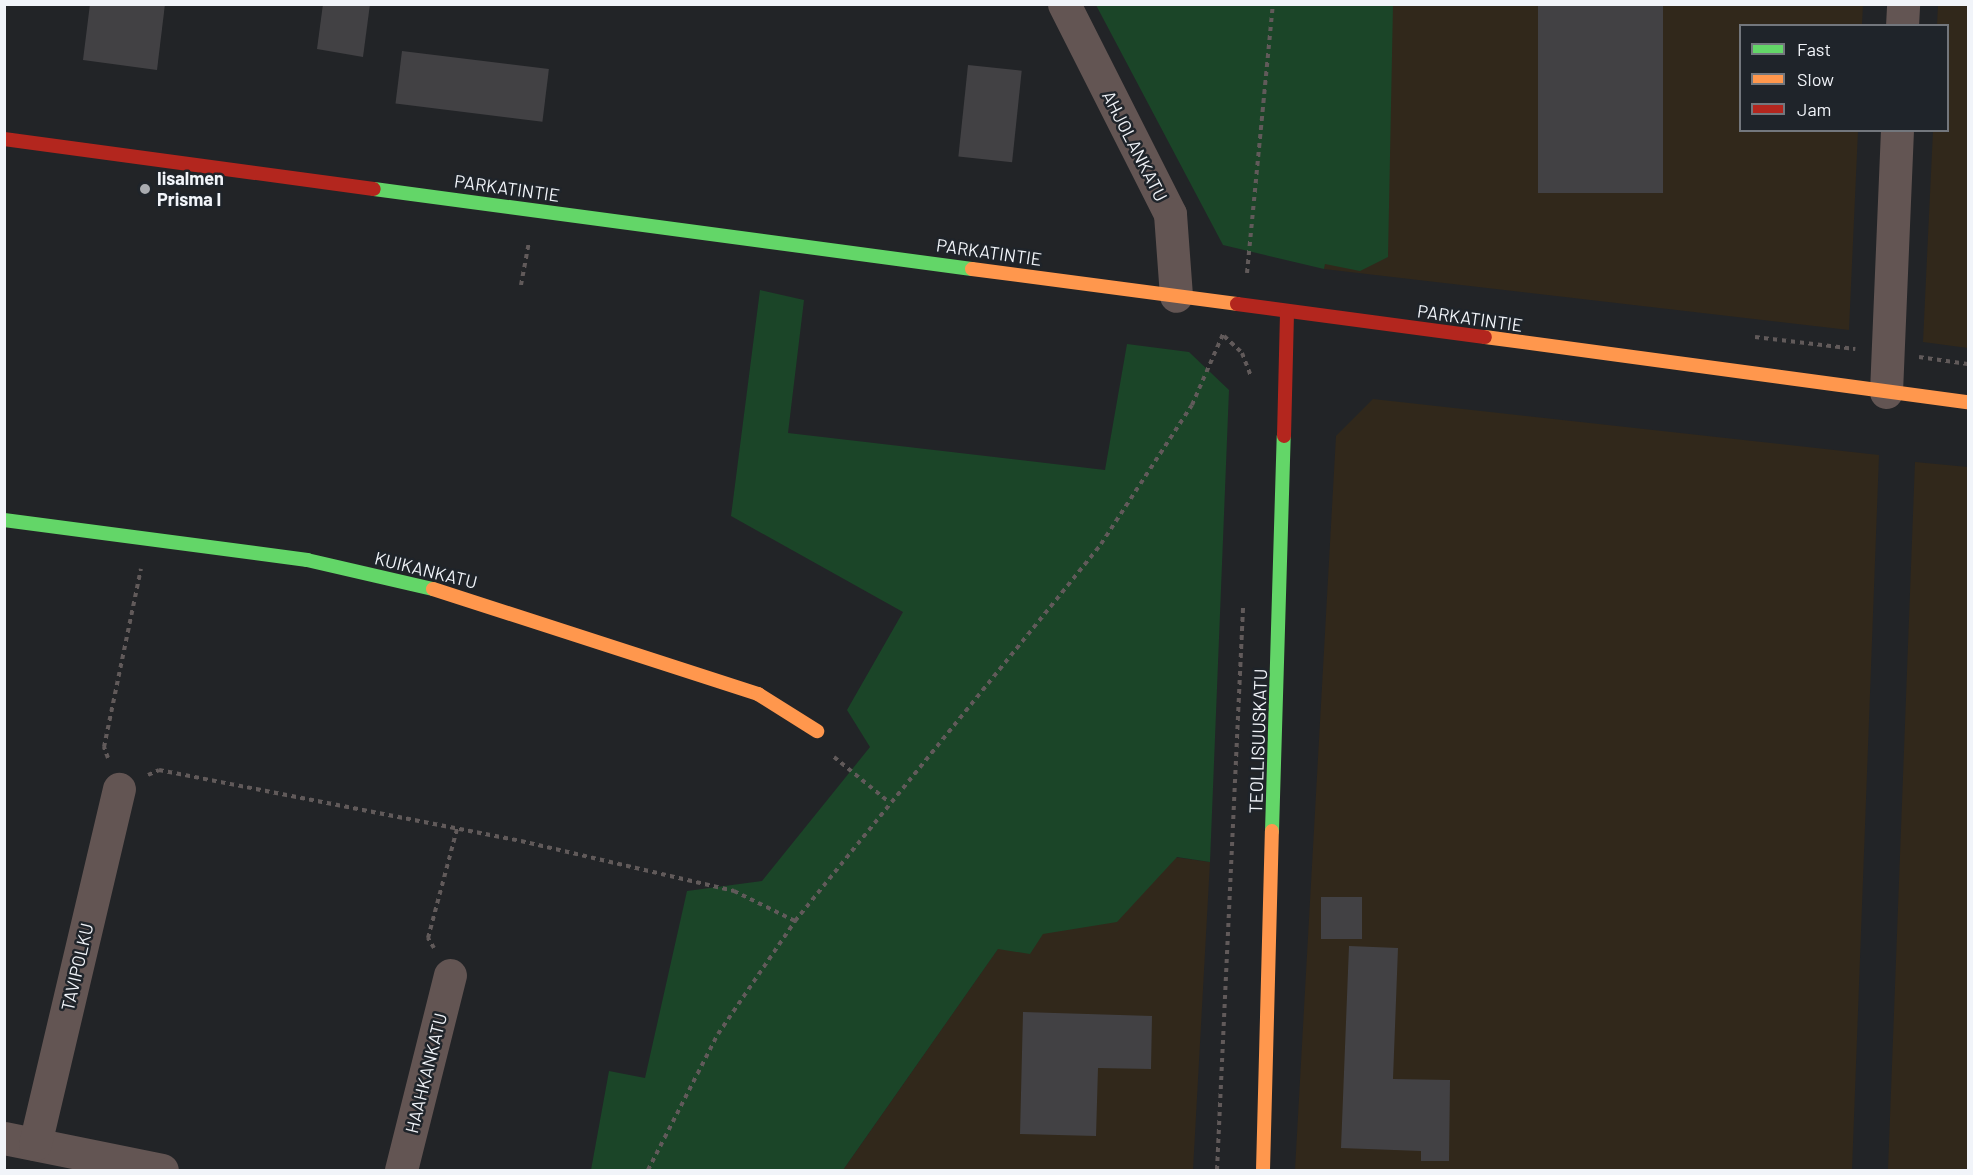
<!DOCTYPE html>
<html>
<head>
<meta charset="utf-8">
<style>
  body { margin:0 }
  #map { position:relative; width:1973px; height:1175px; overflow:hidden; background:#222427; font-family:Barlow,sans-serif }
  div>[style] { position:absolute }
  .industrial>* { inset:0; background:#31281b }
  .green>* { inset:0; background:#1b4528 }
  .building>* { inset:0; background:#424144; transform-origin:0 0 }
  .path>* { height:4px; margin-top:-2px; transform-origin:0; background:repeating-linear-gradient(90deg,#615a5a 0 4.5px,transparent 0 9px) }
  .street>* { height:33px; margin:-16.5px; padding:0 16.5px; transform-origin:16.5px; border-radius:16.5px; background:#635553 }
  .fast>* { height:14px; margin:-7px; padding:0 7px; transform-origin:7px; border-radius:7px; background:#63d668 }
  .slow>* { height:14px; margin:-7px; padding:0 7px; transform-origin:7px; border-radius:7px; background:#ff974d }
  .jam>* { height:14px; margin:-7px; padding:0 7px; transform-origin:7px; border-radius:7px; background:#b3261e }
  .dots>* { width:16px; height:16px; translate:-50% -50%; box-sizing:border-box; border:3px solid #1f242a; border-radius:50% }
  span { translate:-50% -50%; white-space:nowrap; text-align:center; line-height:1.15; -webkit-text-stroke:5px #1f242a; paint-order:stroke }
  .street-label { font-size:18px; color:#f1f4f9 }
  .poi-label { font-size:18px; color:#f1f4f9; font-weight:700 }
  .left { translate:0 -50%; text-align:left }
  .frame { position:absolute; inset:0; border:6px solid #f1f4f9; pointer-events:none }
  .legend { position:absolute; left:1739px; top:24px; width:210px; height:108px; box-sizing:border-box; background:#1f242a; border:2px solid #73777d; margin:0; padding:8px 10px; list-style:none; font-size:18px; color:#f1f4f9 }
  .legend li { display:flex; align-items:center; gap:12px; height:30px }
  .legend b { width:30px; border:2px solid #73777d }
</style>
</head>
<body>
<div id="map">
  <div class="industrial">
    <i style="clip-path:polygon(1329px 5px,1863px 5px,1862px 25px,1740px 26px,1740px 130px,1858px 131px,1849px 330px,1324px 269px)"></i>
    <i style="clip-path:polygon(1938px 5px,1968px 5px,1968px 348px,1923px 342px,1933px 131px,1948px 130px,1948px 26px,1937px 25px)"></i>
    <i style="clip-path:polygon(1373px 399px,1879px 455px,1852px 1170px,1295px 1170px,1336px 436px)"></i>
    <i style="clip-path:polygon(1915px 462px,1968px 467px,1968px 1170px,1888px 1170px)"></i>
    <i style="clip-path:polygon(1072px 843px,1210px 862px,1193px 1170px,843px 1170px)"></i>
  </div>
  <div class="green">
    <i style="clip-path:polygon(1096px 5px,1393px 5px,1388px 257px,1360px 271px,1325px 264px,1324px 269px,1223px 245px)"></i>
    <i style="clip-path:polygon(760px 290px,804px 300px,788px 433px,1105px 470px,1127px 344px,1189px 352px,1229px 390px,1210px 862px,1177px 857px,1117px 922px,1043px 934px,1030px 954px,998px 949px,843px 1170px,591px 1170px,609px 1071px,645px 1078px,687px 891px,762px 881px,870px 747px,847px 710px,903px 612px,731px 516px)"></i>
  </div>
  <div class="building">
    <i style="clip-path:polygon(90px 4px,165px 4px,157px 70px,83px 60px)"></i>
    <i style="clip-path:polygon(323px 4px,370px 4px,363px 57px,317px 49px)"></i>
    <i style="left:1538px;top:4px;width:125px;height:189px"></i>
    <i style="left:402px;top:51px;width:148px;height:53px;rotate:7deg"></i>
    <i style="left:968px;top:65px;width:54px;height:92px;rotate:6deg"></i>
    <i style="left:1321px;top:897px;width:41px;height:42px"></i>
    <i style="clip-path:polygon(1349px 946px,1398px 948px,1393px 1079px,1450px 1080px,1449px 1161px,1421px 1161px,1421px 1151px,1341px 1148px)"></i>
    <i style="clip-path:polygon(1023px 1012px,1152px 1016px,1151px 1069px,1098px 1068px,1096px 1136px,1020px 1134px)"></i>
  </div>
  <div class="path">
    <i style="left:1247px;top:273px;width:270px;rotate:-84.5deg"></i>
    <i style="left:521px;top:285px;width:44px;rotate:-79.5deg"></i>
    <i style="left:1224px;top:336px;width:25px;rotate:43deg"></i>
    <i style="left:1242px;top:353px;width:25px;rotate:69deg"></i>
    <i style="left:1755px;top:337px;width:101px;rotate:6.8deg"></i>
    <i style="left:1919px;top:357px;width:49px;rotate:8.1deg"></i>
    <i style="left:834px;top:757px;width:71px;rotate:39.3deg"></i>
    <i style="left:108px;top:758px;width:12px;rotate:-110deg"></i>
    <i style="left:104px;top:747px;width:182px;rotate:-78.3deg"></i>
    <i style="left:148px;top:775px;width:12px;rotate:-24deg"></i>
    <i style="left:159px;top:770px;width:369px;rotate:11.1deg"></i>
    <i style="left:521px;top:841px;width:219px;rotate:13.2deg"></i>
    <i style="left:734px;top:891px;width:68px;rotate:26.2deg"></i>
    <i style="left:434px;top:948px;width:12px;rotate:-121deg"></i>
    <i style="left:428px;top:938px;width:113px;rotate:-75.1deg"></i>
    <i style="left:648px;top:1170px;width:153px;rotate:-62.8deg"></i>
    <i style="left:718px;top:1034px;width:137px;rotate:-55.7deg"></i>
    <i style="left:795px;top:921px;width:486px;rotate:-50.9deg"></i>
    <i style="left:1101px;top:544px;width:166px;rotate:-56.8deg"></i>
    <i style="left:1192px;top:405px;width:77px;rotate:-66.4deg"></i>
    <i style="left:1217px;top:1170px;width:563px;rotate:-87.35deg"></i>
  </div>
  <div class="street">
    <i style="left:1064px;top:4px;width:235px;rotate:63.2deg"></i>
    <i style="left:1170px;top:214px;width:82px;rotate:85.8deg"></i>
    <i style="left:1902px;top:26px;width:22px;rotate:-87deg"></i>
    <i style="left:1886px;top:392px;width:262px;rotate:-87.6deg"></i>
    <i style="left:4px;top:1138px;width:161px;rotate:11.4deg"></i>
    <i style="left:35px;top:1144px;width:365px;rotate:-76.7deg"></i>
    <i style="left:401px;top:1170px;width:201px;rotate:-75.9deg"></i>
  </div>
  <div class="fast">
    <i style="left:374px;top:189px;width:603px;rotate:7.62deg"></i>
    <i style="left:4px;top:520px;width:306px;rotate:7.5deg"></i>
    <i style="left:307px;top:560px;width:129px;rotate:13deg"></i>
    <i style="left:1272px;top:831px;width:395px;rotate:-88.3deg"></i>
  </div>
  <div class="slow">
    <i style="left:972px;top:269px;width:267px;rotate:7.5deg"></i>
    <i style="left:1485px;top:337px;width:487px;rotate:7.7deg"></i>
    <i style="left:433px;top:589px;width:342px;rotate:17.9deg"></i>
    <i style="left:758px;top:694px;width:70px;rotate:32.1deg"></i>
    <i style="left:1263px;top:1170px;width:339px;rotate:-88.5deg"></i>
  </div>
  <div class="jam">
    <i style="left:4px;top:139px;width:373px;rotate:7.7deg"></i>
    <i style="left:1237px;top:304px;width:250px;rotate:7.6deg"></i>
    <i style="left:1284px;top:436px;width:124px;rotate:-88.6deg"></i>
  </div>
  <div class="dots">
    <i style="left:145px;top:189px;background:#a9abb0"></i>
  </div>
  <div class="street-label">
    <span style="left:1135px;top:146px;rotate:63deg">AHJOLANKATU</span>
    <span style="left:507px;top:188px;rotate:8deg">PARKATINTIE</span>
    <span style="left:989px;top:252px;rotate:8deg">PARKATINTIE</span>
    <span style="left:1470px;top:318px;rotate:8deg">PARKATINTIE</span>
    <span style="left:426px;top:570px;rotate:14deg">KUIKANKATU</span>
    <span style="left:1258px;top:741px;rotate:-88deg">TEOLLISUUSKATU</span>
    <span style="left:77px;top:967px;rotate:-77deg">TAVIPOLKU</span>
    <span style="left:426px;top:1073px;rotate:-76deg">HAAHKANKATU</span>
  </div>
  <div class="poi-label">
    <span class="left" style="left:157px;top:189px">Iisalmen<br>Prisma I</span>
  </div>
  <div class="frame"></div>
  <ul class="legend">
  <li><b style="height:8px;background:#63d668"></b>Fast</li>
  <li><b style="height:8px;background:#ff974d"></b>Slow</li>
  <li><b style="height:8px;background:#b3261e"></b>Jam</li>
  </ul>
</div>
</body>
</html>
